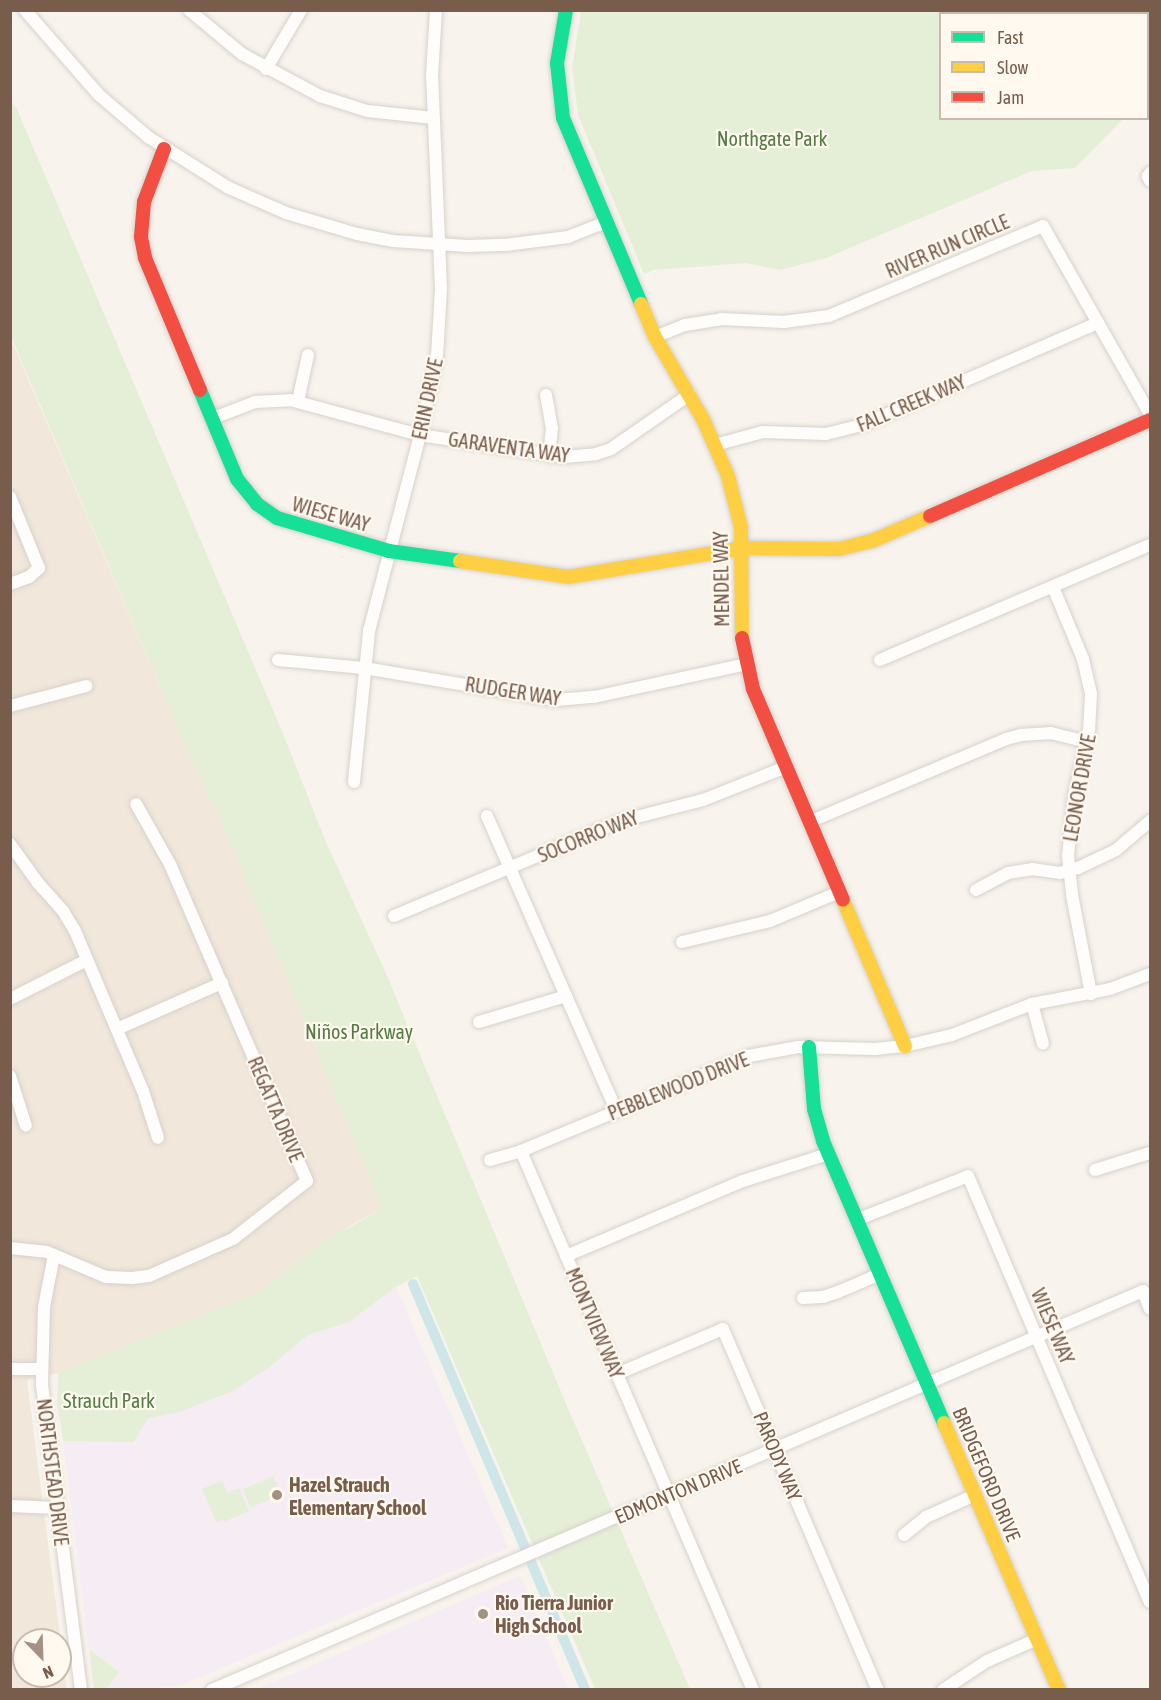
<!DOCTYPE html>
<html>
<head>
<meta charset="utf-8">
<style>
  body { margin:0 }
  #map { position:relative; width:1161px; height:1700px; overflow:hidden; background:#f8f4ed; font-family:"Asap Condensed",sans-serif }
  div>[style] { position:absolute }
  .residential>* { inset:0; background:#f1e7db }
  .education>* { inset:0; background:#f5ecf4 }
  .green>* { inset:0; background:#e5efd8; transform-origin:0 0 }
  .canal>* { height:10px; margin:-5px; padding:0 5px; transform-origin:5px; border-radius:5px; background:#cfe6e9 }
  .roads { filter:drop-shadow(0 0 2px #d7d1cb) drop-shadow(0 0 2px #d7d1cb) }
  .street>* { height:12px; margin:-6px; padding:0 6px; transform-origin:6px; border-radius:6px; background:#fefdfc }
  .fast>* { height:14px; margin:-7px; padding:0 7px; transform-origin:7px; border-radius:7px; background:#16e098 }
  .slow>* { height:14px; margin:-7px; padding:0 7px; transform-origin:7px; border-radius:7px; background:#ffcf43 }
  .jam>* { height:14px; margin:-7px; padding:0 7px; transform-origin:7px; border-radius:7px; background:#f24e42 }
  .dots>* { width:16px; height:16px; translate:-50% -50%; box-sizing:border-box; border:3px solid #fff9f0; border-radius:50% }
  span { translate:-50% -50%; white-space:nowrap; text-align:center; line-height:1.15; -webkit-text-stroke:4.5px #fff9f0; paint-order:stroke }
  .park-label { font-size:20px; color:#547d44 }
  .street-label { font-size:20px; color:#785c4c }
  .poi-label { font-size:20px; color:#785c4c; font-weight:700 }
  .left { translate:0 -50%; text-align:left }
  .frame { position:absolute; inset:0; border:12px solid #785c4c; pointer-events:none }
  .legend { position:absolute; left:939px; top:12px; width:210px; height:108px; box-sizing:border-box; background:#fff9f0; border:2px solid #c9baae; margin:0; padding:8px 10px; list-style:none; font-size:18px; color:#785c4c }
  .legend li { display:flex; align-items:center; gap:12px; height:30px }
  .legend b { width:30px; border:2px solid #c9baae }
  .north { position:absolute; left:12px; top:1628px; width:60px; height:60px; box-sizing:border-box; background:#fff9f0; border:2px solid #c9baae; border-radius:50%; rotate:157deg; font-size:16px; font-weight:700; line-height:24px; text-align:center; color:#785c4c }
  .north::after { content:''; display:block; margin:auto; width:21px; height:27px; background:#a59184; clip-path:polygon(50% 0,100% 100%,50% 72%,0 100%) }
</style>
</head>
<body>
<div id="map">
  <div class="residential">
    <i style="clip-path:polygon(evenodd,10px 337px,189px 754px,228px 837px,382px 1209px,351px 1225px,257px 1293px,69px 1371px,27px 1380px,67px 1690px,10px 1689px,10px 337px,24px 1640px,60px 1640px,60px 1676px,24px 1676px,24px 1640px)"></i>
  </div>
  <div class="education">
    <i style="clip-path:polygon(396px 1287px,508px 1548px,176px 1687px,94px 1689px,63px 1441px,134px 1441px,148px 1417px,218px 1398px,255px 1377px,308px 1335px,349px 1322px)"></i>
    <i style="clip-path:polygon(520px 1576px,568px 1689px,255px 1690px)"></i>
  </div>
  <div class="green">
    <i style="clip-path:polygon(581px 11px,1130px 11px,1131px 13px,940px 14px,940px 118px,1123px 119px,1075px 168px,1032px 171px,826px 258px,780px 270px,746px 263px,654px 270px,644px 274px,578px 115px,572px 68px)"></i>
    <i style="clip-path:polygon(10px 101px,16px 107px,282px 731px,326px 842px,385px 971px,567px 1406px,690px 1689px,595px 1689px,417px 1276px,396px 1287px,349px 1322px,308px 1335px,268px 1368px,231px 1392px,176px 1413px,148px 1418px,134px 1442px,63px 1441px,57px 1404px,58px 1373px,257px 1293px,326px 1240px,382px 1209px,228px 837px,189px 754px,11px 337px)"></i>
    <i style="left:273px;top:1476px;width:20px;height:33px;rotate:66deg"></i>
    <i style="clip-path:polygon(222px 1481px,228px 1493px,239px 1488px,249px 1511px,224px 1522px,223px 1520px,216px 1522px,202px 1489px)"></i>
    <i style="clip-path:polygon(89px 1649px,119px 1672px,106px 1689px,94px 1689px)"></i>
  </div>
  <div class="canal">
    <i style="left:413px;top:1284px;width:441px;rotate:67deg"></i>
  </div>
  <div class="roads">
    <div class="street">
      <i style="left:25px;top:10px;width:113px;rotate:49deg"></i>
      <i style="left:99px;top:95px;width:65px;rotate:40.6deg"></i>
      <i style="left:148px;top:137px;width:93px;rotate:32.3deg"></i>
      <i style="left:227px;top:187px;width:64px;rotate:23.8deg"></i>
      <i style="left:286px;top:213px;width:74px;rotate:16.5deg"></i>
      <i style="left:357px;top:234px;width:37px;rotate:11deg"></i>
      <i style="left:393px;top:241px;width:75px;rotate:3.8deg"></i>
      <i style="left:468px;top:246px;width:37px;rotate:-2deg"></i>
      <i style="left:505px;top:245px;width:64px;rotate:-7.2deg"></i>
      <i style="left:568px;top:237px;width:41px;rotate:-21.5deg"></i>
      <i style="left:189px;top:10px;width:69px;rotate:39.7deg"></i>
      <i style="left:242px;top:54px;width:89px;rotate:28.3deg"></i>
      <i style="left:320px;top:96px;width:49px;rotate:17.7deg"></i>
      <i style="left:367px;top:111px;width:67px;rotate:6deg"></i>
      <i style="left:266px;top:69px;width:69px;rotate:-59.3deg"></i>
      <i style="left:1150px;top:173px;width:4px;rotate:124deg"></i>
      <i style="left:1148px;top:176px;width:5px;rotate:68deg"></i>
      <i style="left:655px;top:337px;width:32px;rotate:-22deg"></i>
      <i style="left:685px;top:325px;width:36px;rotate:-9deg"></i>
      <i style="left:721px;top:319px;width:63px;rotate:2.7deg"></i>
      <i style="left:784px;top:322px;width:45px;rotate:-7.6deg"></i>
      <i style="left:829px;top:316px;width:232px;rotate:-22.8deg"></i>
      <i style="left:1043px;top:226px;width:216px;rotate:60.4deg"></i>
      <i style="left:546px;top:395px;width:34px;rotate:80deg"></i>
      <i style="left:552px;top:428px;width:28px;rotate:96deg"></i>
      <i style="left:298px;top:401px;width:47px;rotate:-77.7deg"></i>
      <i style="left:211px;top:419px;width:47px;rotate:-21.1deg"></i>
      <i style="left:255px;top:402px;width:35px;rotate:-3deg"></i>
      <i style="left:290px;top:400px;width:135px;rotate:15.1deg"></i>
      <i style="left:420px;top:435px;width:146px;rotate:8.7deg"></i>
      <i style="left:564px;top:457px;width:32px;rotate:-5deg"></i>
      <i style="left:596px;top:454px;width:16px;rotate:-18deg"></i>
      <i style="left:611px;top:449px;width:96px;rotate:-34.8deg"></i>
      <i style="left:715px;top:445px;width:50px;rotate:-15.2deg"></i>
      <i style="left:763px;top:432px;width:63px;rotate:1.8deg"></i>
      <i style="left:826px;top:434px;width:37px;rotate:-14deg"></i>
      <i style="left:862px;top:425px;width:257px;rotate:-23.4deg"></i>
      <i style="left:10px;top:497px;width:77px;rotate:67.8deg"></i>
      <i style="left:39px;top:568px;width:13px;rotate:138deg"></i>
      <i style="left:29px;top:577px;width:20px;rotate:160deg"></i>
      <i style="left:1053px;top:587px;width:78px;rotate:67.4deg"></i>
      <i style="left:1083px;top:659px;width:36px;rotate:77deg"></i>
      <i style="left:1091px;top:694px;width:36px;rotate:93deg"></i>
      <i style="left:1089px;top:730px;width:68px;rotate:102.8deg"></i>
      <i style="left:1074px;top:796px;width:60px;rotate:95.7deg"></i>
      <i style="left:1068px;top:856px;width:39px;rotate:84deg"></i>
      <i style="left:1072px;top:895px;width:101px;rotate:79.1deg"></i>
      <i style="left:278px;top:660px;width:86px;rotate:5.3deg"></i>
      <i style="left:364px;top:668px;width:195px;rotate:9.5deg"></i>
      <i style="left:556px;top:700px;width:38px;rotate:-5deg"></i>
      <i style="left:594px;top:697px;width:156px;rotate:-12.2deg"></i>
      <i style="left:880px;top:660px;width:293px;rotate:-23.1deg"></i>
      <i style="left:10px;top:706px;width:79px;rotate:-14.7deg"></i>
      <i style="left:354px;top:782px;width:152px;rotate:-84.3deg"></i>
      <i style="left:369px;top:631px;width:203px;rotate:-75.4deg"></i>
      <i style="left:420px;top:435px;width:81px;rotate:-77.9deg"></i>
      <i style="left:437px;top:356px;width:68px;rotate:-86.6deg"></i>
      <i style="left:441px;top:288px;width:211px;rotate:-92.4deg"></i>
      <i style="left:432px;top:77px;width:67px;rotate:-86.6deg"></i>
      <i style="left:487px;top:816px;width:321px;rotate:66.3deg"></i>
      <i style="left:809px;top:822px;width:214px;rotate:-22.8deg"></i>
      <i style="left:1006px;top:739px;width:16px;rotate:-15deg"></i>
      <i style="left:1021px;top:735px;width:30px;rotate:-4deg"></i>
      <i style="left:1051px;top:733px;width:36px;rotate:14deg"></i>
      <i style="left:10px;top:844px;width:48px;rotate:54.3deg"></i>
      <i style="left:38px;top:883px;width:38px;rotate:48deg"></i>
      <i style="left:63px;top:911px;width:23px;rotate:59deg"></i>
      <i style="left:75px;top:931px;width:174px;rotate:67deg"></i>
      <i style="left:143px;top:1091px;width:49px;rotate:72.3deg"></i>
      <i style="left:976px;top:890px;width:36px;rotate:-28deg"></i>
      <i style="left:1008px;top:873px;width:24px;rotate:-9deg"></i>
      <i style="left:1032px;top:869px;width:28px;rotate:8deg"></i>
      <i style="left:1060px;top:873px;width:19px;rotate:-16deg"></i>
      <i style="left:1078px;top:868px;width:42px;rotate:-25.3deg"></i>
      <i style="left:1116px;top:850px;width:45px;rotate:-40.5deg"></i>
      <i style="left:394px;top:916px;width:246px;rotate:-22.7deg"></i>
      <i style="left:621px;top:821px;width:85px;rotate:-14.4deg"></i>
      <i style="left:703px;top:800px;width:89px;rotate:-21.7deg"></i>
      <i style="left:682px;top:942px;width:90px;rotate:-13.4deg"></i>
      <i style="left:770px;top:921px;width:75px;rotate:-22.8deg"></i>
      <i style="left:10px;top:999px;width:86px;rotate:-26.9deg"></i>
      <i style="left:1032px;top:1004px;width:41px;rotate:74.6deg"></i>
      <i style="left:479px;top:1022px;width:91px;rotate:-16.6deg"></i>
      <i style="left:117px;top:1029px;width:115px;rotate:-23.7deg"></i>
      <i style="left:10px;top:1076px;width:52px;rotate:72.3deg"></i>
      <i style="left:521px;top:1151px;width:587px;rotate:66.71deg"></i>
      <i style="left:490px;top:1160px;width:32px;rotate:-16deg"></i>
      <i style="left:521px;top:1151px;width:247px;rotate:-22.6deg"></i>
      <i style="left:749px;top:1056px;width:50px;rotate:-10.4deg"></i>
      <i style="left:798px;top:1047px;width:77px;rotate:1.5deg"></i>
      <i style="left:875px;top:1049px;width:30px;rotate:-6deg"></i>
      <i style="left:905px;top:1046px;width:48px;rotate:-13.2deg"></i>
      <i style="left:952px;top:1035px;width:86px;rotate:-21.2deg"></i>
      <i style="left:1032px;top:1004px;width:79px;rotate:-10.9deg"></i>
      <i style="left:1110px;top:989px;width:43px;rotate:-20.6deg"></i>
      <i style="left:1095px;top:1170px;width:58px;rotate:-17.2deg"></i>
      <i style="left:856px;top:1220px;width:120px;rotate:-21.4deg"></i>
      <i style="left:968px;top:1176px;width:463px;rotate:66.9deg"></i>
      <i style="left:10px;top:1248px;width:37px;rotate:6deg"></i>
      <i style="left:47px;top:1252px;width:64px;rotate:23deg"></i>
      <i style="left:106px;top:1277px;width:26px;rotate:2deg"></i>
      <i style="left:132px;top:1278px;width:17px;rotate:-7deg"></i>
      <i style="left:149px;top:1276px;width:92px;rotate:-23.8deg"></i>
      <i style="left:233px;top:1239px;width:94px;rotate:-38.1deg"></i>
      <i style="left:307px;top:1181px;width:343px;rotate:-113.4deg"></i>
      <i style="left:171px;top:866px;width:71px;rotate:-119.4deg"></i>
      <i style="left:54px;top:1255px;width:53px;rotate:100.9deg"></i>
      <i style="left:44px;top:1307px;width:78px;rotate:91.5deg"></i>
      <i style="left:42px;top:1385px;width:307px;rotate:82.7deg"></i>
      <i style="left:566px;top:1256px;width:192px;rotate:-23deg"></i>
      <i style="left:743px;top:1181px;width:89px;rotate:-17.6deg"></i>
      <i style="left:803px;top:1298px;width:20px;rotate:-3deg"></i>
      <i style="left:823px;top:1297px;width:16px;rotate:-18deg"></i>
      <i style="left:838px;top:1292px;width:46px;rotate:-23.2deg"></i>
      <i style="left:10px;top:1369px;width:31px"></i>
      <i style="left:617px;top:1374px;width:115px;rotate:-23deg"></i>
      <i style="left:723px;top:1329px;width:393px;rotate:66.8deg"></i>
      <i style="left:10px;top:1506px;width:47px;rotate:2.4deg"></i>
      <i style="left:904px;top:1535px;width:28px;rotate:-39deg"></i>
      <i style="left:926px;top:1517px;width:54px;rotate:-24.2deg"></i>
      <i style="left:212px;top:1690px;width:1013px;rotate:-23.2deg"></i>
      <i style="left:1143px;top:1291px;width:19px;rotate:69deg"></i>
      <i style="left:943px;top:1690px;width:53px;rotate:-33.4deg"></i>
      <i style="left:987px;top:1661px;width:55px;rotate:-23.7deg"></i>
    </div>
    <div class="fast">
      <i style="left:566px;top:10px;width:54px;rotate:99.6deg"></i>
      <i style="left:557px;top:63px;width:55px;rotate:83.8deg"></i>
      <i style="left:563px;top:118px;width:202px;rotate:67.2deg"></i>
      <i style="left:200px;top:390px;width:96px;rotate:67.4deg"></i>
      <i style="left:237px;top:479px;width:32px;rotate:51deg"></i>
      <i style="left:257px;top:504px;width:24px;rotate:35deg"></i>
      <i style="left:277px;top:518px;width:117px;rotate:16.4deg"></i>
      <i style="left:389px;top:551px;width:72px;rotate:8deg"></i>
      <i style="left:809px;top:1047px;width:62px;rotate:85.4deg"></i>
      <i style="left:814px;top:1109px;width:33px;rotate:74deg"></i>
      <i style="left:823px;top:1141px;width:307px;rotate:66.8deg"></i>
    </div>
    <div class="slow">
      <i style="left:641px;top:304px;width:36px;rotate:67deg"></i>
      <i style="left:655px;top:337px;width:95px;rotate:59.7deg"></i>
      <i style="left:703px;top:419px;width:62px;rotate:66.3deg"></i>
      <i style="left:728px;top:476px;width:53px;rotate:75.7deg"></i>
      <i style="left:741px;top:527px;width:111px;rotate:89.5deg"></i>
      <i style="left:460px;top:561px;width:109px;rotate:8.4deg"></i>
      <i style="left:568px;top:577px;width:177px;rotate:-9.4deg"></i>
      <i style="left:743px;top:548px;width:96px;rotate:0.6deg"></i>
      <i style="left:839px;top:549px;width:34px;rotate:-14deg"></i>
      <i style="left:872px;top:541px;width:63px;rotate:-23.3deg"></i>
      <i style="left:843px;top:900px;width:159px;rotate:67deg"></i>
      <i style="left:944px;top:1423px;width:291px;rotate:66.7deg"></i>
    </div>
    <div class="jam">
      <i style="left:164px;top:149px;width:57px;rotate:110.7deg"></i>
      <i style="left:144px;top:202px;width:35px;rotate:95deg"></i>
      <i style="left:141px;top:237px;width:21px;rotate:79deg"></i>
      <i style="left:145px;top:258px;width:143px;rotate:67.4deg"></i>
      <i style="left:930px;top:516px;width:240px;rotate:-23.6deg"></i>
      <i style="left:742px;top:638px;width:52px;rotate:77.8deg"></i>
      <i style="left:753px;top:689px;width:229px;rotate:66.9deg"></i>
    </div>
  </div>
  <div class="dots">
    <i style="left:277px;top:1495px;background:#a59184"></i>
    <i style="left:483px;top:1614px;background:#a59184"></i>
  </div>
  <div class="park-label">
    <span style="left:772px;top:138px">Northgate Park</span>
    <span style="left:359px;top:1031px">Niños Parkway</span>
    <span style="left:109px;top:1400px">Strauch Park</span>
  </div>
  <div class="street-label">
    <span style="left:947px;top:246px;rotate:-23deg">RIVER RUN CIRCLE</span>
    <span style="left:427px;top:399px;rotate:-78deg">ERIN DRIVE</span>
    <span style="left:911px;top:403px;rotate:-23deg">FALL CREEK WAY</span>
    <span style="left:509px;top:447px;rotate:8deg">GARAVENTA WAY</span>
    <span style="left:331px;top:514px;rotate:16deg">WIESE WAY</span>
    <span style="left:721px;top:579px;rotate:-91deg">MENDEL WAY</span>
    <span style="left:513px;top:691px;rotate:9deg">RUDGER WAY</span>
    <span style="left:1079px;top:788px;rotate:-80deg">LEONOR DRIVE</span>
    <span style="left:588px;top:836px;rotate:-22deg">SOCORRO WAY</span>
    <span style="left:678px;top:1086px;rotate:-22deg">PEBBLEWOOD DRIVE</span>
    <span style="left:276px;top:1109px;rotate:67deg">REGATTA DRIVE</span>
    <span style="left:595px;top:1323px;rotate:67deg">MONTVIEW WAY</span>
    <span style="left:1053px;top:1326px;rotate:67deg">WIESE WAY</span>
    <span style="left:778px;top:1456px;rotate:67deg">PARODY WAY</span>
    <span style="left:53px;top:1472px;rotate:83deg">NORTHSTEAD DRIVE</span>
    <span style="left:987px;top:1474px;rotate:67deg">BRIDGEFORD DRIVE</span>
    <span style="left:678px;top:1491px;rotate:-23deg">EDMONTON DRIVE</span>
  </div>
  <div class="poi-label">
    <span class="left" style="left:289px;top:1496px">Hazel Strauch<br>Elementary School</span>
    <span class="left" style="left:495px;top:1614px">Rio Tierra Junior<br>High School</span>
  </div>
  <div class="frame"></div>
  <ul class="legend">
  <li><b style="height:8px;background:#16e098"></b>Fast</li>
  <li><b style="height:8px;background:#ffcf43"></b>Slow</li>
  <li><b style="height:8px;background:#f24e42"></b>Jam</li>
  </ul>
  <div class="north">N</div>
</div>
</body>
</html>
